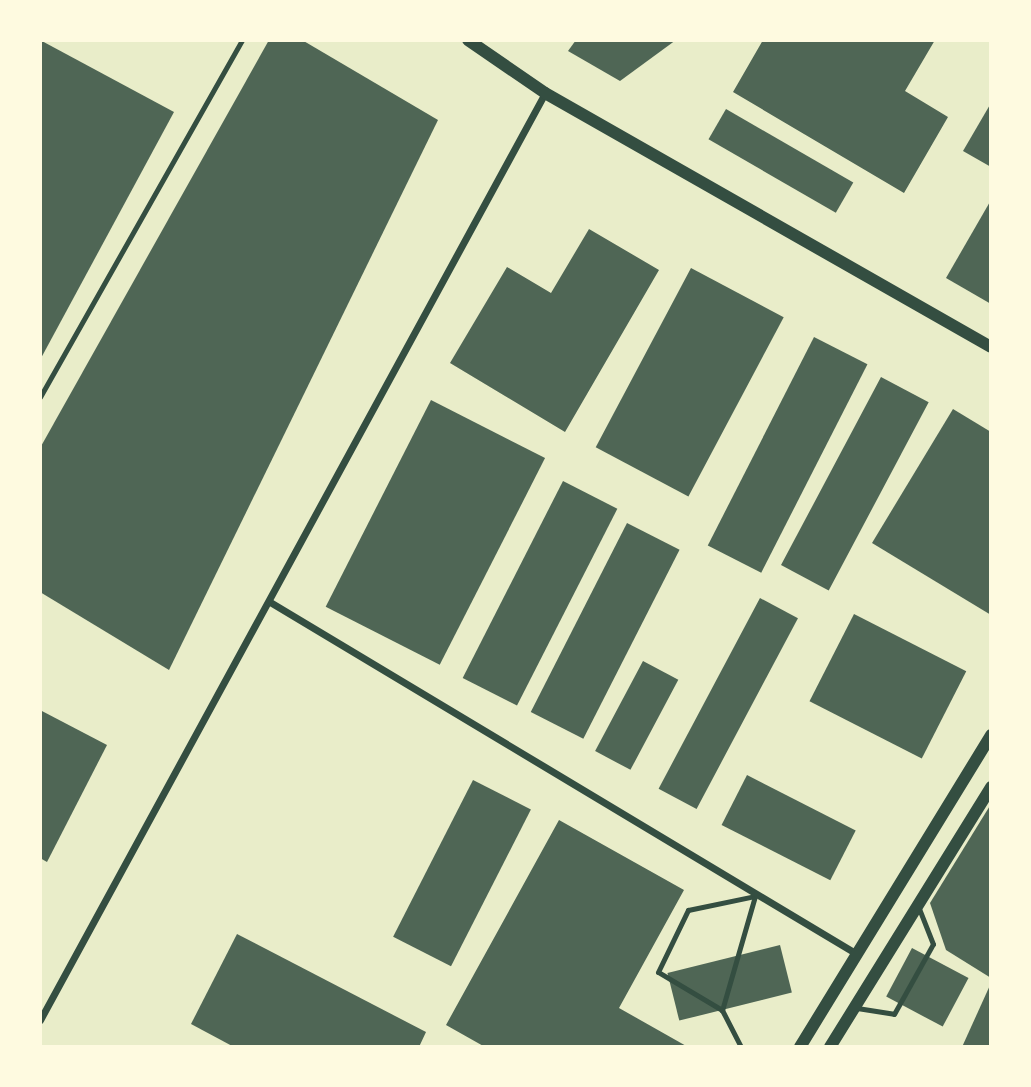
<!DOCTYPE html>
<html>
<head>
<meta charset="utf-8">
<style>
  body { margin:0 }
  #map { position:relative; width:1031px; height:1087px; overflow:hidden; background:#e9edc9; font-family:Rubik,sans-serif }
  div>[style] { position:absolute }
  .building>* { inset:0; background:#4f6655; transform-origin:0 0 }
  .service>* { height:5px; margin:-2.5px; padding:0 2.5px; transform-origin:2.5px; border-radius:2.5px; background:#344e41 }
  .minor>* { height:7px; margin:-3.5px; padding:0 3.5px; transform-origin:3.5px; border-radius:3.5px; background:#344e41 }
  .tertiary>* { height:12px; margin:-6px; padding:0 6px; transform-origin:6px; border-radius:6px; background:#344e41 }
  span { translate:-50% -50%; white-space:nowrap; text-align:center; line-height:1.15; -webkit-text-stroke:6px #fefae0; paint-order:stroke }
  .frame { position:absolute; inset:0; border:42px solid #fefae0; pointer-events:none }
</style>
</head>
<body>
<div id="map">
  <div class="building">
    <i style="clip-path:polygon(40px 40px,174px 112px,40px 360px)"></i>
    <i style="clip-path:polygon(269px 40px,302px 40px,438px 120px,169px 670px,40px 592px,40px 448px)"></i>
    <i style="clip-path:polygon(576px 40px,676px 40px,620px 81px,568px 51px)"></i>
    <i style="clip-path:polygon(763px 40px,935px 40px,905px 91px,948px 117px,904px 193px,733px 92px)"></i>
    <i style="clip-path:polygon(991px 103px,991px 167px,963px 151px)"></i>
    <i style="left:726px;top:109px;width:147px;height:35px;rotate:30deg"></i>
    <i style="clip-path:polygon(991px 200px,991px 304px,946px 278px)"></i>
    <i style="clip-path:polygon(589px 229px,659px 270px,565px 432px,450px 363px,507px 267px,551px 293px)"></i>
    <i style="left:691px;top:268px;width:105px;height:203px;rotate:28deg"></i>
    <i style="left:814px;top:337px;width:60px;height:234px;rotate:27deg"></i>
    <i style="left:881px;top:377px;width:54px;height:213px;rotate:28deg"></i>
    <i style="left:431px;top:400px;width:128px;height:232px;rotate:27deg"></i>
    <i style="clip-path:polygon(953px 409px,991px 432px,991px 615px,872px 543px)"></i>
    <i style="left:563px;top:481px;width:61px;height:221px;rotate:27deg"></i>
    <i style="left:627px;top:523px;width:59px;height:212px;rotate:27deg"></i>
    <i style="left:760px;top:598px;width:43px;height:216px;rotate:28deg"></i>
    <i style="left:854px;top:614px;width:126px;height:98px;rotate:27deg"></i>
    <i style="left:643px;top:661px;width:40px;height:102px;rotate:28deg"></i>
    <i style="clip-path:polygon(40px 710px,107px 745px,47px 862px,40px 858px)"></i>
    <i style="left:747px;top:775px;width:122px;height:56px;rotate:27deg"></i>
    <i style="left:473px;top:780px;width:65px;height:176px;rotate:27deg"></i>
    <i style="clip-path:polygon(991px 804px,991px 978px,946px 950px,930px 903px)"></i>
    <i style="clip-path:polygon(559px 820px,684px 890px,619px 1008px,688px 1047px,485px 1047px,446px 1025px)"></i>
    <i style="clip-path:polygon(237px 934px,426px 1032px,419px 1047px,234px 1047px,191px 1024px)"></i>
    <i style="left:780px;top:945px;width:49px;height:116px;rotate:76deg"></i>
    <i style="left:912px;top:948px;width:64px;height:55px;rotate:28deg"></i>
    <i style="clip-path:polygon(991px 983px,991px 1047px,962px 1047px)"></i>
  </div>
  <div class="service">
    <i style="left:40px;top:397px;width:410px;rotate:-60.5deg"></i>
    <i style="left:857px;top:1008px;width:37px;rotate:9deg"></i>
    <i style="left:894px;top:1014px;width:80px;rotate:-60.9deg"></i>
    <i style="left:933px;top:944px;width:41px;rotate:-111.5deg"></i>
    <i style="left:722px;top:1010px;width:74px;rotate:-149.3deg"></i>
    <i style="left:658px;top:972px;width:69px;rotate:-64.2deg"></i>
    <i style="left:688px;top:910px;width:68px;rotate:-11.8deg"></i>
    <i style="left:755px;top:896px;width:119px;rotate:106.1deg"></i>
    <i style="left:722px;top:1010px;width:42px;rotate:62.8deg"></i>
  </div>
  <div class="minor">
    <i style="left:270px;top:602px;width:682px;rotate:30.96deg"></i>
    <i style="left:40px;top:1020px;width:1056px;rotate:-61.42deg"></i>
  </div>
  <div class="tertiary">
    <i style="left:468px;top:40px;width:93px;rotate:34.5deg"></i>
    <i style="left:545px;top:93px;width:513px;rotate:29.66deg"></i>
    <i style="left:800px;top:1047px;width:366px;rotate:-58.5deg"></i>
    <i style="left:830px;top:1047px;width:306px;rotate:-58.2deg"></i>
  </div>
  <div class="frame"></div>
</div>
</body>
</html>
